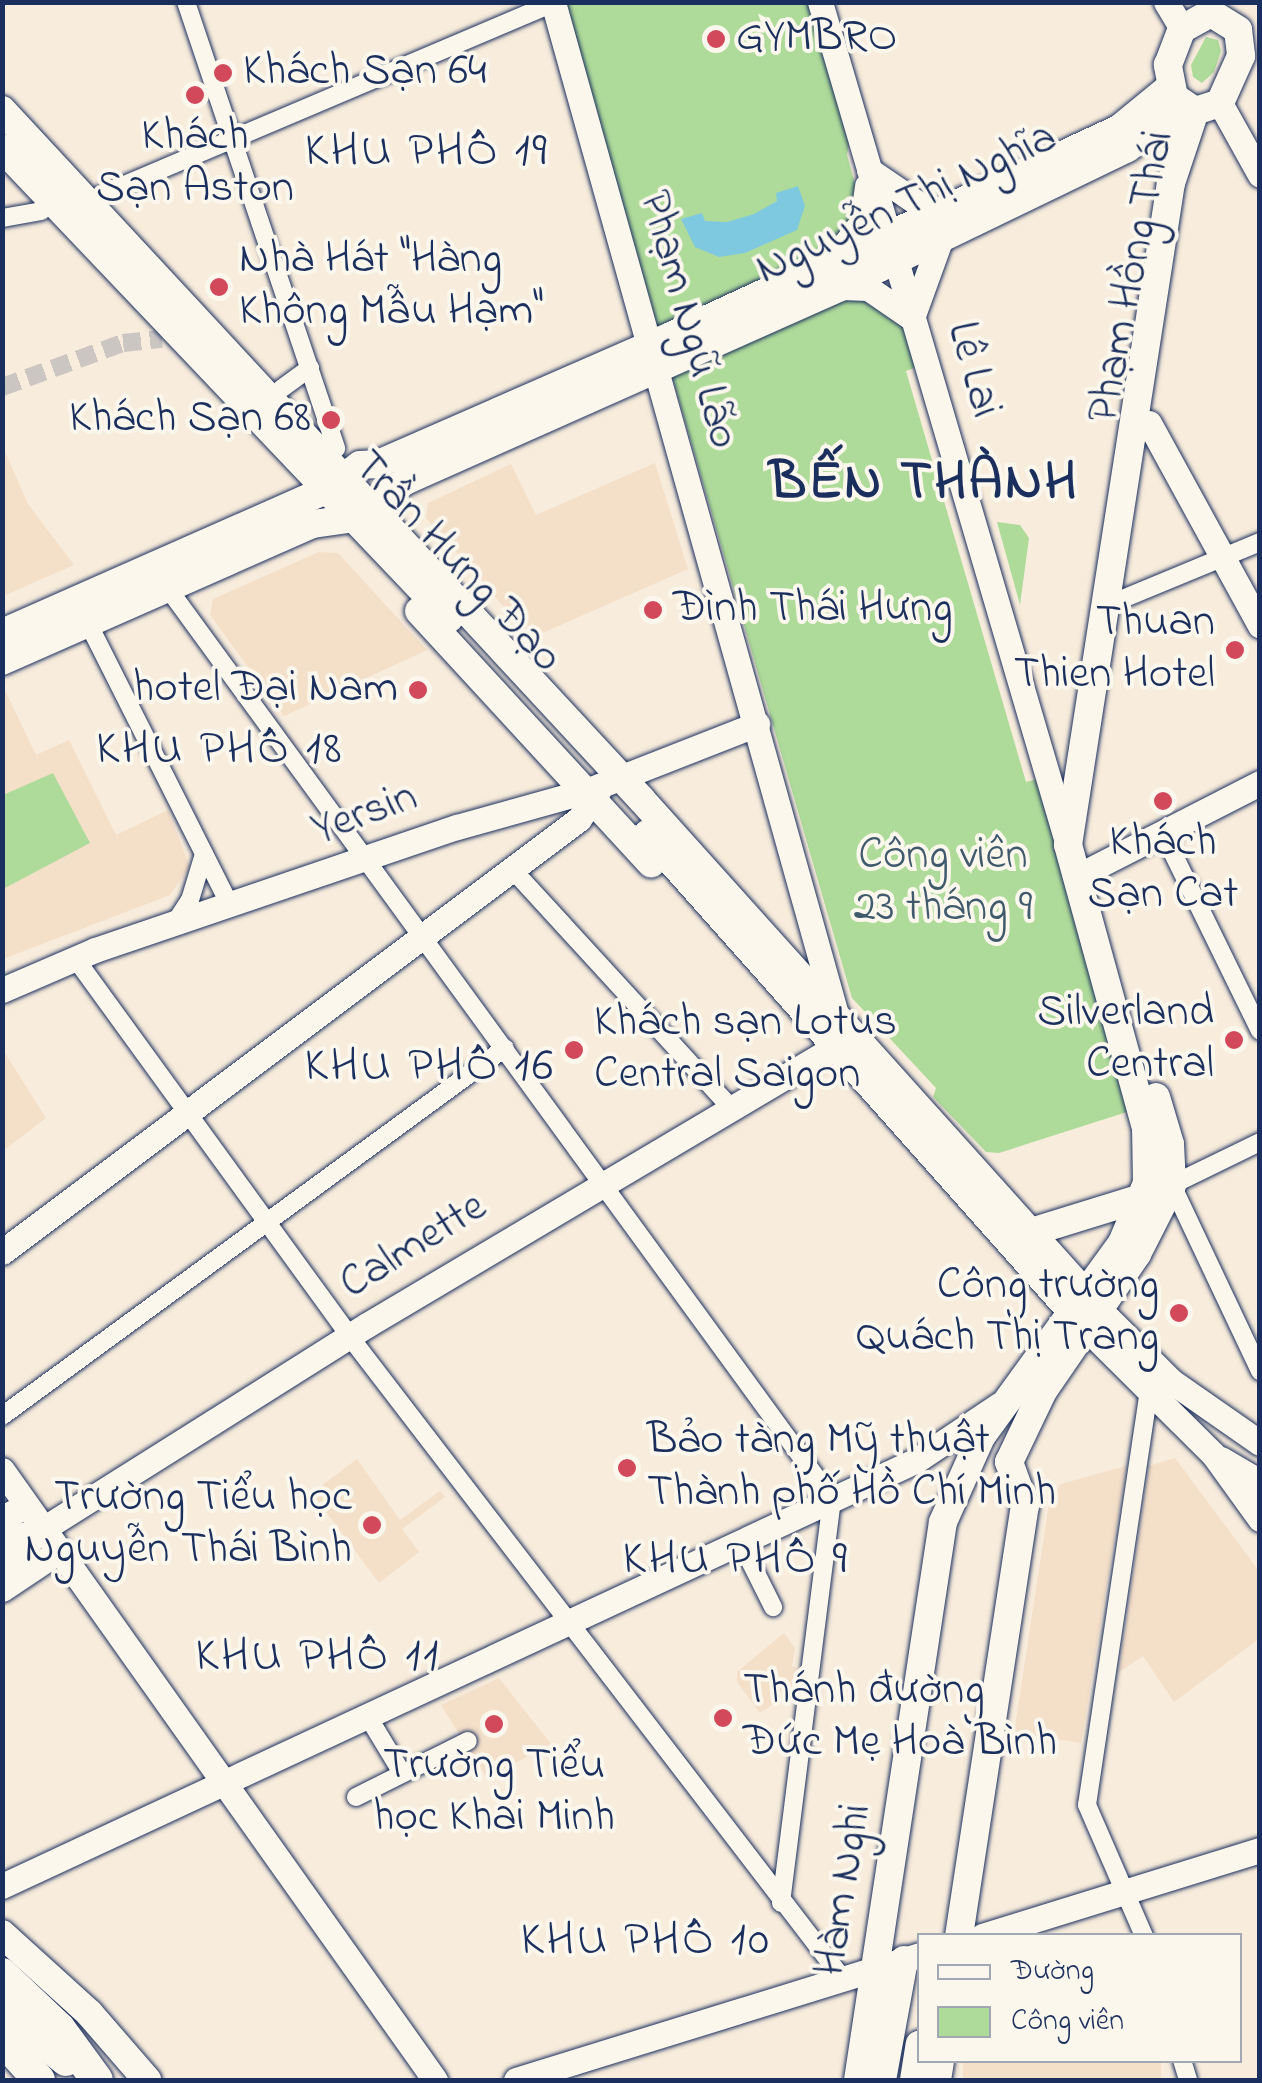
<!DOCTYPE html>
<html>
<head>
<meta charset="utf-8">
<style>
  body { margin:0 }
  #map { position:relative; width:1262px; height:2083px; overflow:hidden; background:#f8ecdc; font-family:"Indie Flower",sans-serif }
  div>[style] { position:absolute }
  .built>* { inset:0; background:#f4dfc9; transform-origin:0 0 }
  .green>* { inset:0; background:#afdb9a }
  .water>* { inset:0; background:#7fc9e0 }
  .street-tunnel>* { height:18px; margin-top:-9px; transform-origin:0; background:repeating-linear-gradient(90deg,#ccc6c3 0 18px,transparent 0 27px) }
  .roads { filter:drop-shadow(0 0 2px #1b2f5e) drop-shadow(0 0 2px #1b2f5e) }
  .street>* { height:18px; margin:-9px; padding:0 9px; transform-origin:9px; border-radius:9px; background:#fbf7ec }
  .secondary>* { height:25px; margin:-12.5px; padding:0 12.5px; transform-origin:12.5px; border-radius:12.5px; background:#fbf7ec }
  .primary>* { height:28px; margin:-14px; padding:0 14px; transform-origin:14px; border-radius:14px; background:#fbf7ec }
  .highway>* { height:32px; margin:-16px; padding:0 16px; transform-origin:16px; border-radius:16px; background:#fbf7ec }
  .dots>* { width:28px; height:28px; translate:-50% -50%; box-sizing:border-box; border:5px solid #fbf7ec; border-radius:50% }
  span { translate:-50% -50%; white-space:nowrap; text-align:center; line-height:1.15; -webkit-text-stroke:8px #fbf7ec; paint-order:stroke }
  .poi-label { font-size:45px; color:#1b2f5e }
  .left { translate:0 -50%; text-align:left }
  .right { translate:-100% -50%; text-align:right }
  .street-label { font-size:45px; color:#1b2f5e }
  .park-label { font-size:45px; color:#405a6d }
  .neighbourhood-label { font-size:48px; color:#1b2f5e; letter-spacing:2.5px }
  .district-label { font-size:55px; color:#1b2f5e; font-weight:700; letter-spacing:2.5px }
  .frame { position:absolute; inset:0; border:5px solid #1b2f5e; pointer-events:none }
  .legend { position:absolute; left:917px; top:1933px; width:325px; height:130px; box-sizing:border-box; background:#fbf7ec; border:2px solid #a1a7b3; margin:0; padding:12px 18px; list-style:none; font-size:30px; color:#1b2f5e }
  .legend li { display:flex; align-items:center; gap:20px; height:50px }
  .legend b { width:50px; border:2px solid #a1a7b3 }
</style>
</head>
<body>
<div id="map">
  <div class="built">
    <i style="clip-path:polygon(3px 447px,28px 504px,74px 565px,3px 596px)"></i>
    <i style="clip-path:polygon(655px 463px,688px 569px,531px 638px,426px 518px,428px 503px,511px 464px,536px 515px)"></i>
    <i style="clip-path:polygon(319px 552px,338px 553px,427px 650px,284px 716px,210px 615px,213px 599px)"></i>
    <i style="clip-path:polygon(4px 688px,36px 755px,69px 740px,116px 835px,168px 810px,190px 867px,170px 895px,3px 959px)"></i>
    <i style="clip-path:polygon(3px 1050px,46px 1118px,3px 1151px,2px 1151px)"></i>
    <i style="clip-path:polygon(1175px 1458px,1259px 1571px,1260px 1638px,1174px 1702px,1143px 1656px,1119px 1672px,1149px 1466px)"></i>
    <i style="clip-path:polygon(357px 1459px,400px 1520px,440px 1491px,445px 1497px,402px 1529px,419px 1552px,379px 1583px,312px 1493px)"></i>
    <i style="clip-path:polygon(1126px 1466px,1081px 1743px,1014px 1733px,1050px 1497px,1061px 1484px)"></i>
    <i style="clip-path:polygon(784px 1633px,795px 1648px,792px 1666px,803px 1671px,801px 1686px,760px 1713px,737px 1682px,737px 1672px)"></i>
    <i style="clip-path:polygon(499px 1678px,551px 1744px,487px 1778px,441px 1705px)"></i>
    <i style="left:963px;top:2060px;width:198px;height:20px"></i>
  </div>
  <div class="green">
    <i style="clip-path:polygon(564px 3px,811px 3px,850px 138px,847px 155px,859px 198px,845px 240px,659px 331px)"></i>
    <i style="clip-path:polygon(1206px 37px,1218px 40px,1221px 51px,1214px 72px,1202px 83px,1193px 77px,1191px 65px)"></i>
    <i style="clip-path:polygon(851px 292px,900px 316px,917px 367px,906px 371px,1026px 782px,1038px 779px,1130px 1111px,999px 1153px,986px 1152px,933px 1097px,936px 1088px,852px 998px,672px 376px)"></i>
    <i style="clip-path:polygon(997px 522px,1020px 525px,1029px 538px,1020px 605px)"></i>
    <i style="clip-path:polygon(53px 773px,90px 843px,3px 889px,3px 795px)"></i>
  </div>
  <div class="water">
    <i style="clip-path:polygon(798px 186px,805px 206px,797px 230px,745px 253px,719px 257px,695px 247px,681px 219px,702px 213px,705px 221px,727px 222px,754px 214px,777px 201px,776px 193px)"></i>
  </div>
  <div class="street-tunnel">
    <i style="left:2px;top:387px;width:129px;rotate:-20deg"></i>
    <i style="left:123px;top:343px;width:39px;rotate:-6deg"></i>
  </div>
  <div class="roads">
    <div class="street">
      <i style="left:186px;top:2px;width:471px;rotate:71.4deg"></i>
      <i style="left:101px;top:195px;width:491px;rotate:-23deg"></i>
      <i style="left:2px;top:218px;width:40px;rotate:-10deg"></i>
      <i style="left:281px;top:389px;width:36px;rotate:-36deg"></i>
      <i style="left:167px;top:587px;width:1129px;rotate:53.9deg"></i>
      <i style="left:832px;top:1499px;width:407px;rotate:97.2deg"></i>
      <i style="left:1106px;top:598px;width:14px;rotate:8deg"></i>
      <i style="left:1120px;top:600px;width:152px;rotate:-22.5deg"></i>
      <i style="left:88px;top:623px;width:316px;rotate:63.3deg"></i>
      <i style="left:1164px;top:835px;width:218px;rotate:63.9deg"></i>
      <i style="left:513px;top:870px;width:320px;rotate:47.5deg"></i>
      <i style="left:173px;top:926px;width:31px;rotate:-57deg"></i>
      <i style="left:190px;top:900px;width:48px;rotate:-73.1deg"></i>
      <i style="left:75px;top:958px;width:468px;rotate:54deg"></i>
      <i style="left:350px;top:1337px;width:809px;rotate:52.48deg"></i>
      <i style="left:1260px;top:1142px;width:98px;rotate:154deg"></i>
      <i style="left:1172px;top:1185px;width:206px;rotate:64.7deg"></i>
      <i style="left:2px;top:1416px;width:623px;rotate:-36.19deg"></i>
      <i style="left:740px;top:1541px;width:74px;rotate:63.4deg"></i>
      <i style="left:367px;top:1715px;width:68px;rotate:58.9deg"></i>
      <i style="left:356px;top:1797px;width:125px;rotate:-26.6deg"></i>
      <i style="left:1144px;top:1936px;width:143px;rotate:-113.5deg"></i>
      <i style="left:1087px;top:1805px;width:419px;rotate:-81.5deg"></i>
      <i style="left:1182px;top:2060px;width:21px;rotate:73deg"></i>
    </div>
    <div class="secondary">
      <i style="left:553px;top:2px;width:1055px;rotate:74.38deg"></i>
      <i style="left:820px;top:2px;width:879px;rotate:73.61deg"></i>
      <i style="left:1166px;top:2px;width:31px;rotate:59deg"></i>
      <i style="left:1220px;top:103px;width:82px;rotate:60.9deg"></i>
      <i style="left:869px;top:170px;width:80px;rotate:34.3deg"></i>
      <i style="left:833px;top:260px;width:48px;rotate:-52.7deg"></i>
      <i style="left:862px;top:222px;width:37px;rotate:-82deg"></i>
      <i style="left:840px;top:287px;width:28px;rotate:2deg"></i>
      <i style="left:868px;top:288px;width:53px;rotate:34.3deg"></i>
      <i style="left:912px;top:318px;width:85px;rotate:-70.1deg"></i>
      <i style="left:1149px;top:423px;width:231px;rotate:61.3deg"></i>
      <i style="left:1078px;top:876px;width:204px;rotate:-27.1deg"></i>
      <i style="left:2px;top:990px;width:101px;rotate:-23.3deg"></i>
      <i style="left:95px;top:950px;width:382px;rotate:-18.8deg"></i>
      <i style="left:457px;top:827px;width:134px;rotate:-15.6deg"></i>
      <i style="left:586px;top:791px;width:184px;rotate:-21.4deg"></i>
      <i style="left:2px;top:1252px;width:721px;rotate:-36.89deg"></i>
      <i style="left:579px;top:819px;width:41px;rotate:-55.9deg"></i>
      <i style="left:1100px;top:1310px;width:100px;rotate:45deg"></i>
      <i style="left:1171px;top:1381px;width:108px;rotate:34.9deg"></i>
      <i style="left:1086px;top:1328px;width:179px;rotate:44.8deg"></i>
      <i style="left:1213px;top:1454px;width:80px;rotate:54.1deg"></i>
      <i style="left:1221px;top:1459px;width:45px;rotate:30.5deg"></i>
      <i style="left:2px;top:1470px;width:748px;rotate:54.63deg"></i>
      <i style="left:2px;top:1518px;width:27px;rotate:-27deg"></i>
      <i style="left:2px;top:1541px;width:43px;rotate:-16.3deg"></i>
      <i style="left:2px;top:1566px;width:55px;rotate:-42.1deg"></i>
      <i style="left:43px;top:1529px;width:383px;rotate:-32.2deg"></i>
      <i style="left:367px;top:1325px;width:544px;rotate:-30.71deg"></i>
      <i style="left:2px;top:1589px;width:69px;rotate:-33.7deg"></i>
      <i style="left:2px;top:1886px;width:1009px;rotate:-24.97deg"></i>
      <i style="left:917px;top:1460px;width:99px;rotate:-33.9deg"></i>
      <i style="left:982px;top:1936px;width:291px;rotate:-17.2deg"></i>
      <i style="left:516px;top:2080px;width:423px;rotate:-17.2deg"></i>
    </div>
    <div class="primary">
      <i style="left:1211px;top:13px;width:32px;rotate:32deg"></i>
      <i style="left:1238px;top:30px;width:26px;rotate:83deg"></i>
      <i style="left:1241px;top:56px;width:51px;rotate:114.1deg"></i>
      <i style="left:1220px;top:103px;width:26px;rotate:162deg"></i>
      <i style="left:1195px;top:111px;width:25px;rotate:-146deg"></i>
      <i style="left:1174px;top:97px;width:33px;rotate:-101deg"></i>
      <i style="left:1168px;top:65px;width:39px;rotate:-69deg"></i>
      <i style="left:1182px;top:29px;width:33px;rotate:-29deg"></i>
      <i style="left:2px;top:110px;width:941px;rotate:47.15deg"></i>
      <i style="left:642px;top:800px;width:685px;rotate:48.07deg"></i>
      <i style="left:2px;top:148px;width:649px;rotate:46.44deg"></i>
      <i style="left:419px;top:611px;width:343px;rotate:47.4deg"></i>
      <i style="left:2px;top:633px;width:357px;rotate:-23.8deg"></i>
      <i style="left:329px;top:489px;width:39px;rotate:-38deg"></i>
      <i style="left:360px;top:465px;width:18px;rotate:-3deg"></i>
      <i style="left:378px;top:464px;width:322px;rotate:-23.6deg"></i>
      <i style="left:673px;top:335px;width:491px;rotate:-24.8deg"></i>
      <i style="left:1119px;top:129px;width:65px;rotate:-39.4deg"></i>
      <i style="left:2px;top:661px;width:340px;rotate:-23.8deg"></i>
      <i style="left:313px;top:524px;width:41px;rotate:-8.3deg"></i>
      <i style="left:354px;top:518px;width:63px;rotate:-36deg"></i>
      <i style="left:405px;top:481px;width:476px;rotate:-24deg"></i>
      <i style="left:840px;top:287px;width:319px;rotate:-25.8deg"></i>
      <i style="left:1127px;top:148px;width:72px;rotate:-33.7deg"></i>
      <i style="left:647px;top:834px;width:661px;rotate:48.37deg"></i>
      <i style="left:1028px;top:1233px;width:121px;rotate:-17.2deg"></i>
      <i style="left:2px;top:1934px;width:118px;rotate:42.2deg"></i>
      <i style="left:89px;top:2013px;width:89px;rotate:49.1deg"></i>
      <i style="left:959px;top:1936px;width:435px;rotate:-81.3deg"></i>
      <i style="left:1025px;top:1506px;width:47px;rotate:-110deg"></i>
      <i style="left:1009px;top:1462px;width:79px;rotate:-64.4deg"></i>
      <i style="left:1043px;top:1391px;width:166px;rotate:-55.5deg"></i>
      <i style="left:1137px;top:1254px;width:77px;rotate:-63.1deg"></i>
      <i style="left:1172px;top:1185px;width:41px;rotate:-92.8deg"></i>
      <i style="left:1170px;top:1144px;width:49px;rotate:-106.6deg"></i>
      <i style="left:858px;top:2080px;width:564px;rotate:-81.34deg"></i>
      <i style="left:943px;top:1522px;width:93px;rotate:-65.9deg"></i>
      <i style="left:981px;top:1437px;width:240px;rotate:-54deg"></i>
      <i style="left:1122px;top:1243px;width:65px;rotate:-67.4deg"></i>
      <i style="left:1147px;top:1183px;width:55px;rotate:-91deg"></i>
      <i style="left:1146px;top:1128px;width:294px;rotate:-105.4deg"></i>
      <i style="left:1068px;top:845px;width:670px;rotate:-81.16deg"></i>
      <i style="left:1171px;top:183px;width:76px;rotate:-71.6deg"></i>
      <i style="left:882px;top:2080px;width:122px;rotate:-79.6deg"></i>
      <i style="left:914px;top:2080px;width:36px;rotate:-81deg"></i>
      <i style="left:937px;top:2080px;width:20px;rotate:-81deg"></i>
    </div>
    <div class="highway">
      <i style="left:2px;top:1974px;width:79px;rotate:43.5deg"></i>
      <i style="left:59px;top:2028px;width:64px;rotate:53.8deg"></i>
      <i style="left:2px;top:2007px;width:83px;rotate:39.6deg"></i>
      <i style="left:2px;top:2039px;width:55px;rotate:47.9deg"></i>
    </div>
  </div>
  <div class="dots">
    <i style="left:716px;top:39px;background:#d1495b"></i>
    <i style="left:223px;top:73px;background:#d1495b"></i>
    <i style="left:195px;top:95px;background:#d1495b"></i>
    <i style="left:219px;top:287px;background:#d1495b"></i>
    <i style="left:331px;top:420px;background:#d1495b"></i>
    <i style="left:653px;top:610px;background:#d1495b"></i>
    <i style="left:1235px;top:650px;background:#d1495b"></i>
    <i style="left:418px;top:690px;background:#d1495b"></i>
    <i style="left:1163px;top:801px;background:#d1495b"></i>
    <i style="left:1234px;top:1040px;background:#d1495b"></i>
    <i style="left:574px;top:1050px;background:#d1495b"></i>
    <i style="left:1179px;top:1313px;background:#d1495b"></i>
    <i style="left:627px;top:1468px;background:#d1495b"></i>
    <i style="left:372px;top:1525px;background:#d1495b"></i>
    <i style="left:723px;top:1718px;background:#d1495b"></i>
    <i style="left:494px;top:1724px;background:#d1495b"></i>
  </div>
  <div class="poi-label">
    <span class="left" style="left:736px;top:39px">GYMBRO</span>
    <span class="left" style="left:243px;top:73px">Khách Sạn 64</span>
    <span style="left:195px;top:164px">Khách<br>Sạn Aston</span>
    <span class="left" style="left:239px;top:287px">Nhà Hát "Hàng<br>Không Mẫu Hạm"</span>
    <span class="right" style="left:311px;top:420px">Khách Sạn 68</span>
    <span class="left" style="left:673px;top:610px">Đình Thái Hưng</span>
    <span class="right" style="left:1215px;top:650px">Thuan<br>Thien Hotel</span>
    <span class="right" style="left:398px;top:690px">hotel Đại Nam</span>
    <span style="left:1163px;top:870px">Khách<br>Sạn Cat</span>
    <span class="right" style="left:1214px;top:1040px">Silverland<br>Central</span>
    <span class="left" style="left:594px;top:1050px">Khách sạn Lotus<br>Central Saigon</span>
    <span class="right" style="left:1159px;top:1313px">Công trường<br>Quách Thị Trang</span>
    <span class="left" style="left:647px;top:1468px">Bảo tàng Mỹ thuật<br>Thành phố Hồ Chí Minh</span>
    <span class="right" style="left:352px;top:1525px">Trường Tiểu học<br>Nguyễn Thái Bình</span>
    <span class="left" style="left:743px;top:1718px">Thánh đường<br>Đức Mẹ Hoà Bình</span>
    <span style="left:494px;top:1793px">Trường Tiểu<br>học Khai Minh</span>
  </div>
  <div class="street-label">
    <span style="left:907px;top:205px;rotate:-25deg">Nguyễn Thị Nghĩa</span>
    <span style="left:1133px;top:277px;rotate:-79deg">Phạm Hồng Thái</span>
    <span style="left:687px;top:320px;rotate:74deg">Phạm Ngũ Lão</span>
    <span style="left:972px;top:370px;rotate:74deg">Lê Lai</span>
    <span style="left:456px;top:563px;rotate:47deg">Trần Hưng Đạo</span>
    <span style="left:365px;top:815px;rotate:-20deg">Yersin</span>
    <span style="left:414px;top:1247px;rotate:-32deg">Calmette</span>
    <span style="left:845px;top:1890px;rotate:-81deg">Hàm Nghi</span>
  </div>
  <div class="park-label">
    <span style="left:943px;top:883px">Công viên<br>23 tháng 9</span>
  </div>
  <div class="neighbourhood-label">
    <span style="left:427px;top:153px">KHU PHỐ 19</span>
    <span style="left:220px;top:751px">KHU PHỐ 18</span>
    <span style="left:430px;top:1068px">KHU PHỐ 16</span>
    <span style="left:736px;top:1561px">KHU PHỐ 9</span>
    <span style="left:318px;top:1658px">KHU PHỐ 11</span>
    <span style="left:646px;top:1942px">KHU PHỐ 10</span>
  </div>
  <div class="district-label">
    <span style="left:924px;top:485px">BẾN THÀNH</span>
  </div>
  <div class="frame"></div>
  <ul class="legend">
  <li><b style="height:12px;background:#fbf7ec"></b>Đường</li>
  <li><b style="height:28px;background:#afdb9a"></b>Công viên</li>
  </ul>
</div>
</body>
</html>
